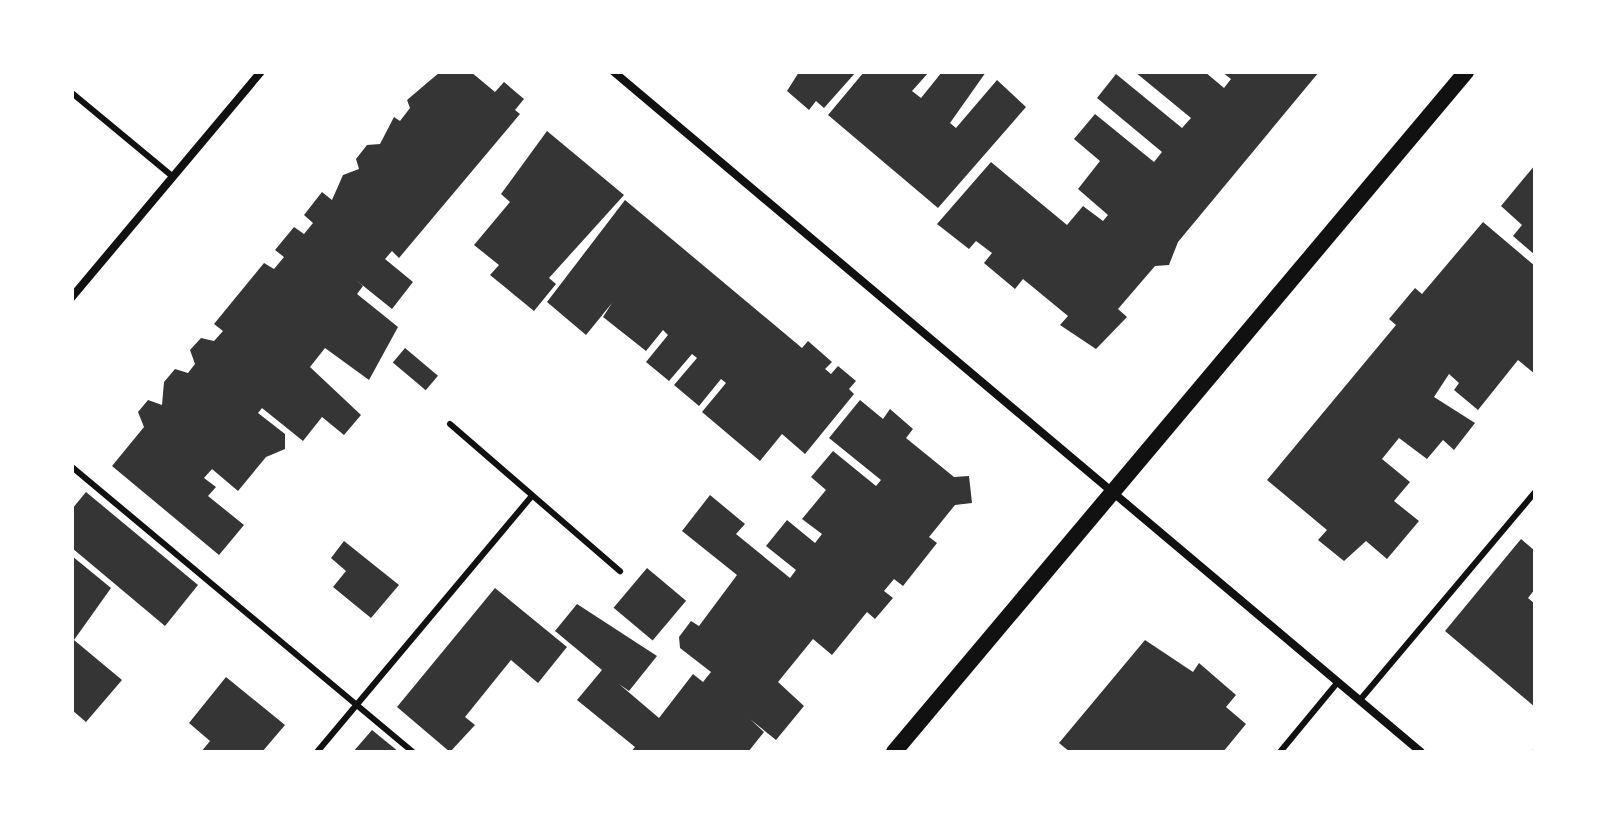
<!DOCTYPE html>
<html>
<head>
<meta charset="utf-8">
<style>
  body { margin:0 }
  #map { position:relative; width:1607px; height:824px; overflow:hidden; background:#fff; font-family:"Work Sans",sans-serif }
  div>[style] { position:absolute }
  .building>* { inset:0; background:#353535; transform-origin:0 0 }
  .path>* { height:5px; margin:-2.5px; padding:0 2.5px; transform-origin:2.5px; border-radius:2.5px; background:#111 }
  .service>* { height:6px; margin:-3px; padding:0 3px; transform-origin:3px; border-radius:3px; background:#111 }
  .minor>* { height:8px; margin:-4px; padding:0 4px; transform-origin:4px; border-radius:4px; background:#111 }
  .secondary>* { height:16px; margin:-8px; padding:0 8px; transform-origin:8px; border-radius:8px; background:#111 }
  span { translate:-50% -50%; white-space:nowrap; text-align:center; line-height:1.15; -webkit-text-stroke:8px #fff; paint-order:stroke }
  .frame { position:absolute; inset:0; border:74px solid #fff; pointer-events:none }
</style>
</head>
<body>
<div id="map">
  <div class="building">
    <i style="clip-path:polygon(440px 72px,471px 72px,495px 92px,504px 82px,524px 99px,515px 110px,520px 114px,399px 258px,392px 251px,385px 259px,413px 282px,392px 309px,356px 280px,363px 286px,357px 294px,398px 327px,369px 380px,325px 348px,310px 367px,361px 415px,344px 435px,322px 417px,303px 441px,262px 408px,258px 413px,285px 434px,285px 449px,266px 457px,238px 491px,212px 469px,204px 478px,216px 487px,208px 496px,244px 525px,219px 555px,112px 466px,144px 427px,138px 412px,148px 400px,162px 405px,164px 382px,175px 369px,188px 373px,195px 364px,190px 350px,201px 338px,214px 341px,223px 331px,214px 324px,264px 263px,274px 269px,284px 257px,275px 250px,294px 227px,304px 234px,313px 223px,304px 215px,322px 192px,332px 200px,343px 175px,359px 169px,356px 159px,367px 145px,380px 144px,394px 117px,400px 121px,410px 108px,407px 100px)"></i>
    <i style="clip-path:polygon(799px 72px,856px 72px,824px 108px,816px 101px,809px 110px,787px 91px)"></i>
    <i style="clip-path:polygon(864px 72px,929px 72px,912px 91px,921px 98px,942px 72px,986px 72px,950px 123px,956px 128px,997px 80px,1026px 107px,938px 208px,828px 115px)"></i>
    <i style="clip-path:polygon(1135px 72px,1205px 72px,1224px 88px,1231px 79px,1222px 72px,1319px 72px,1178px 242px,1169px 265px,1155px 266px,1118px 309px,1127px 317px,1096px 349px,1060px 325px,1068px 316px,1023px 279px,1015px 289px,984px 263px,992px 253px,976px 241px,969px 249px,937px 224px,991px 162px,1067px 225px,1083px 206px,1103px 221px,1108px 215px,1078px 189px,1100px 161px,1074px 139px,1095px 114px,1154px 162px,1162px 152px,1097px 98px,1116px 74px,1182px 128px,1191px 118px)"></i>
    <i style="clip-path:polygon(547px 131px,624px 195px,549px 278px,556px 284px,534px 311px,490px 275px,499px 265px,474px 245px,510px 202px,501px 194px)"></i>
    <i style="clip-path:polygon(1535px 165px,1535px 255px,1513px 236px,1522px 225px,1501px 206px)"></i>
    <i style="clip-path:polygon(625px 200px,802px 348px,808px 341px,832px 362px,825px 369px,831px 374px,838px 366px,856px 381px,849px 389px,854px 394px,805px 454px,782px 434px,760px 461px,702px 412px,726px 383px,721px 379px,699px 406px,674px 385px,697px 358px,692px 354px,669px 381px,646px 362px,668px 335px,663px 330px,646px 351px,603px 317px,612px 303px,586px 335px,547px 302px)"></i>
    <i style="clip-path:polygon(1483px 222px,1535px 266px,1535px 374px,1518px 360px,1478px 410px,1454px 390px,1459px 383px,1449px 374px,1434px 397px,1475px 423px,1454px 450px,1443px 440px,1427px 459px,1399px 438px,1382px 459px,1410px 482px,1394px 501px,1419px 521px,1387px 559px,1366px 541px,1344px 561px,1318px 540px,1327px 530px,1267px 480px,1396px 325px,1389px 319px,1415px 288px,1422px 294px)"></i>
    <i style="left:405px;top:348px;width:43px;height:19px;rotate:40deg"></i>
    <i style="clip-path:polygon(860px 400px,883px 419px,890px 409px,913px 429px,906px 438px,954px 477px,969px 476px,972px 503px,955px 505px,938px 526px,929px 537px,937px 543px,903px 586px,894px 579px,884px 591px,893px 598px,875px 619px,867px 612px,832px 655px,813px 639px,778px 682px,804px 706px,776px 740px,750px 719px,764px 732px,748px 752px,631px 752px,635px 747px,577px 700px,602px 670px,555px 631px,577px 604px,657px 656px,629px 691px,619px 684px,659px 718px,693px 674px,703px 682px,711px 672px,680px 648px,679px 637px,691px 621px,699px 626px,737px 575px,682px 531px,710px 495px,745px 524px,736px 534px,790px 578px,796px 570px,766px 546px,787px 520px,815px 543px,822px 534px,802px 519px,826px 490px,811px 477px,833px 451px,876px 486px,881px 480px,829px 438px)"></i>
    <i style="clip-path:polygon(86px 492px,198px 585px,165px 626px,72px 548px,72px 509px)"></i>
    <i style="clip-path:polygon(1521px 539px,1535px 551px,1535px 589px,1528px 598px,1535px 604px,1535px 707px,1445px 631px)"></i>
    <i style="clip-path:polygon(344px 541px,399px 585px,371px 618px,333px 587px,346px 571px,331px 558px)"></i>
    <i style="clip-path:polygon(72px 556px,111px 588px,74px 640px,122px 680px,86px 722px,72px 710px)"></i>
    <i style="left:647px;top:568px;width:51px;height:52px;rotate:40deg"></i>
    <i style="clip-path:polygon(495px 588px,567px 647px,538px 683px,511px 660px,465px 717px,475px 725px,450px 752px,397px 707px)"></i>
    <i style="clip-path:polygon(1145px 640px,1193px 672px,1199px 663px,1236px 695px,1226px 707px,1246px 724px,1223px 752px,1070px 752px,1059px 743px)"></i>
    <i style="clip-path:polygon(226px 677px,285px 725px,262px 752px,201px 752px,210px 741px,189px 723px)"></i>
    <i style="clip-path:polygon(372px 730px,399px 752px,353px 752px)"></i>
  </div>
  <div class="path">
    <i style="left:1533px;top:752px;width:3px;rotate:-45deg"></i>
  </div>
  <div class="service">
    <i style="left:72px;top:93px;width:131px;rotate:39.7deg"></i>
    <i style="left:450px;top:424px;width:225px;rotate:40.9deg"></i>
    <i style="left:72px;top:467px;width:444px;rotate:39.9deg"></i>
    <i style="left:1360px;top:700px;width:272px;rotate:-49.9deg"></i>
    <i style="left:317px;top:752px;width:334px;rotate:-50deg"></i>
    <i style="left:1280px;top:752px;width:91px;rotate:-50.4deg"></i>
  </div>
  <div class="minor">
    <i style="left:614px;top:72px;width:1055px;rotate:40.12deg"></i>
    <i style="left:72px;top:297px;width:294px;rotate:-50deg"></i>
  </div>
  <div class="secondary">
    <i style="left:894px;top:752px;width:889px;rotate:-49.93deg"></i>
  </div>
  <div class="frame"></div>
</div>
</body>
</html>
